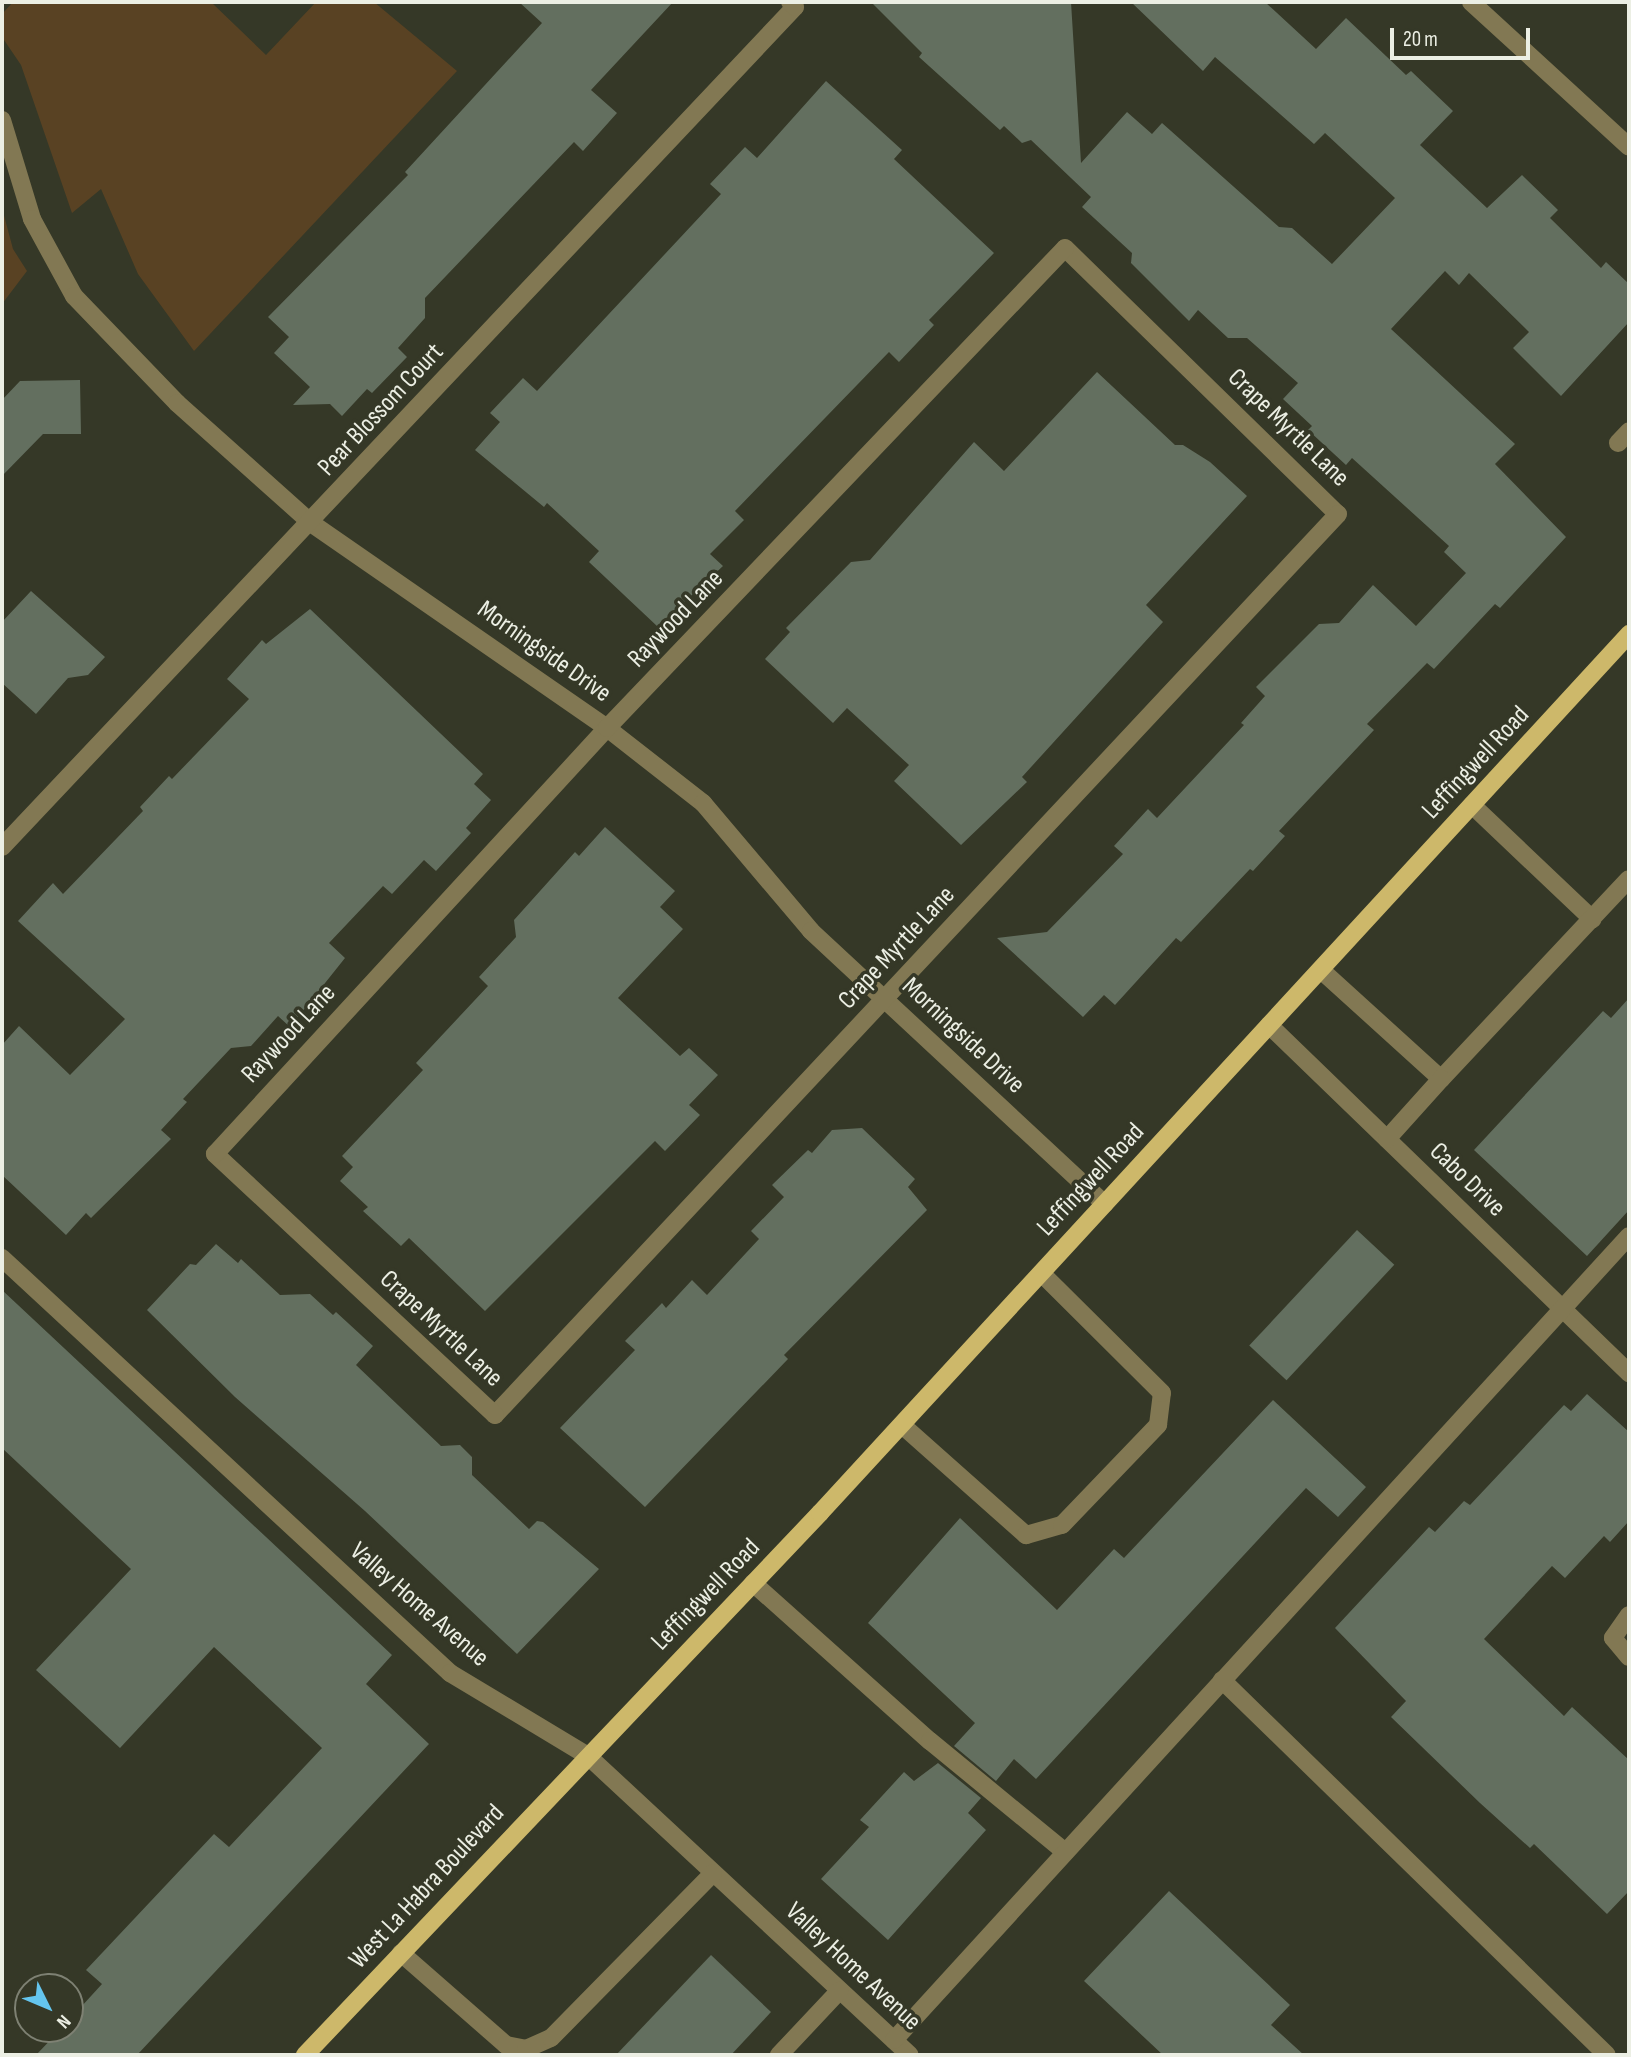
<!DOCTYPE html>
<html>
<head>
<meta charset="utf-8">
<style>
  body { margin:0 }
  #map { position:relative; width:1631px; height:2057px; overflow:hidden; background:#353827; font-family:"Sofia Sans Condensed",sans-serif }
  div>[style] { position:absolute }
  .green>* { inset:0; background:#594223 }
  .building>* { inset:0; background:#636f5f; transform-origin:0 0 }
  .minor>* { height:18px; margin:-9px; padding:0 9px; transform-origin:9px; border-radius:9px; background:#827853 }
  .major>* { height:18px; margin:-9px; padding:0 9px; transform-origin:9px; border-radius:9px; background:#cdb86a }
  span { translate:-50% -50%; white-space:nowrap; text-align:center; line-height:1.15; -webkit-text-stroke:7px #353827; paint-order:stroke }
  .street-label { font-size:26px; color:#ecefe4 }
  .frame { position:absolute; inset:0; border:4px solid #ecefe4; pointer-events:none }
  .north { position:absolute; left:14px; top:1973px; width:70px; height:70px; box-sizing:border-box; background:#353827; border:2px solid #7e8173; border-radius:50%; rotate:133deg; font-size:19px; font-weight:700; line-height:28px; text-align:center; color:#ecefe4 }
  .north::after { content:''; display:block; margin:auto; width:24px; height:32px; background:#64c5ee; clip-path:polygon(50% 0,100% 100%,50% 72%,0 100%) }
  .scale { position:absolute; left:1390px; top:28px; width:140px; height:32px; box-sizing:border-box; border:4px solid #ecefe4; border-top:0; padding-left:9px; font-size:21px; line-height:24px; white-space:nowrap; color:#ecefe4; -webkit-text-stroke:5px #353827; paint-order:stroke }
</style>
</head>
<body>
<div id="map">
  <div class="green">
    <i style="clip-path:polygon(13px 2px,211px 2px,266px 55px,316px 2px,374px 2px,457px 71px,194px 351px,138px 274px,101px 189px,72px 213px,21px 65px,2px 37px,2px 14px)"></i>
    <i style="clip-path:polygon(2px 208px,13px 249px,27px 271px,2px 304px)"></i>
  </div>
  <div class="building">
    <i style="clip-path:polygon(519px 2px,673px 2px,591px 90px,617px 113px,583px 151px,574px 142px,425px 298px,425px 318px,398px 348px,407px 357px,372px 393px,367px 389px,342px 416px,330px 404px,293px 405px,310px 387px,274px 353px,289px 337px,268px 317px,408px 175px,405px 172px,542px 23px)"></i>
    <i style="clip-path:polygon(871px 2px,1071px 2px,1081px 163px,1127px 112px,1152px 134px,1162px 123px,1279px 227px,1292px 228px,1332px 264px,1395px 198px,1325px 133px,1314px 144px,1215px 57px,1203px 71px,1131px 2px,1265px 2px,1316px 49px,1346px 18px,1406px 75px,1411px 71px,1453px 111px,1420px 145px,1487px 208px,1522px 175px,1558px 210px,1550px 218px,1601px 268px,1606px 262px,1629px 284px,1629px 322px,1561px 396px,1513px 348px,1529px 332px,1469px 273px,1459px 285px,1445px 271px,1391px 329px,1515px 444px,1495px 464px,1566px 537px,1500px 608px,1495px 604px,1434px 669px,1427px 663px,1367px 724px,1374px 730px,1279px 831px,1285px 836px,1253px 871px,1250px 869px,1181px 942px,1176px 938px,1115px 1005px,1104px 995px,1083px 1017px,997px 938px,1047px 932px,1123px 854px,1114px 846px,1148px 809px,1157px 818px,1244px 725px,1241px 723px,1265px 696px,1256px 687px,1319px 624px,1339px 623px,1373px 585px,1416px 626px,1466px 573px,1444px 552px,1449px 546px,1352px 458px,1346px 465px,1308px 430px,1312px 426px,1283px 399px,1298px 383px,1247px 338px,1228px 338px,1198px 310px,1189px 321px,1131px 263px,1132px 253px,1082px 207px,1091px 197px,1031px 140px,1022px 143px,1004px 126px,1000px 130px,919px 57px,922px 53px)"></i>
    <i style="clip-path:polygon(826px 81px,902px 150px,894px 159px,994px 253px,929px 320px,934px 325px,899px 362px,889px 352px,735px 511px,744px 520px,710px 554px,723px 566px,658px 627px,589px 562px,599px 551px,547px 503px,544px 507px,475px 450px,500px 422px,490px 413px,523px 378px,537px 391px,721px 194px,710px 184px,745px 147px,757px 158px)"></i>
    <i style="clip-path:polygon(1097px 372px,1175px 445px,1183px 445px,1210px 462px,1247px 496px,1146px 605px,1163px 622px,1022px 777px,1027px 782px,961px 845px,894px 781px,909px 765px,847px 708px,833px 723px,765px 659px,790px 632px,786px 628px,851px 562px,870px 560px,974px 442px,1004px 471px)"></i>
    <i style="clip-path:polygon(80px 380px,81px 434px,43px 434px,2px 476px,2px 400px,20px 381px)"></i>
    <i style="clip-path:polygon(31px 591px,105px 657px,88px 675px,68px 678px,36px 714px,2px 683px,2px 622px)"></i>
    <i style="clip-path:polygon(310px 609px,483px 774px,474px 784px,491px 800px,466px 828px,471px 833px,436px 871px,424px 860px,392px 894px,383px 886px,329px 943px,345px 958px,290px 1027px,278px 1016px,251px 1046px,231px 1048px,183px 1099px,187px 1102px,161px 1130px,171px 1139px,91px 1218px,86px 1213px,66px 1235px,2px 1175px,2px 1045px,19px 1026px,70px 1075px,125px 1019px,18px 921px,53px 883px,63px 894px,143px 811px,140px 807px,169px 776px,172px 779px,249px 699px,227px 679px,262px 640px,266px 644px)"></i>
    <i style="clip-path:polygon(605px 827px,675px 891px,660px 907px,683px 929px,618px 998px,680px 1056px,689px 1048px,718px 1075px,689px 1105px,700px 1115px,665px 1151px,655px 1141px,485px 1311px,409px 1238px,401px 1246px,363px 1211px,368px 1207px,340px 1181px,353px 1167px,342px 1156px,423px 1070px,416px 1063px,488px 986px,479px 977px,516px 937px,514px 920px,575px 852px,579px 856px)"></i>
    <i style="clip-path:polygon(1629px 998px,1629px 1210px,1587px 1256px,1474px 1150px,1603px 1011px,1611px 1018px)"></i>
    <i style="clip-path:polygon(862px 1128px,915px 1179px,908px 1187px,927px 1210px,784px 1355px,788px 1359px,645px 1507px,560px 1428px,635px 1350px,625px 1341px,662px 1303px,666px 1308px,692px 1280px,707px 1295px,759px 1239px,751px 1231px,784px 1197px,772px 1185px,808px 1150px,812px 1153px,832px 1130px)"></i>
    <i style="left:1357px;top:1230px;width:51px;height:158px;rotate:43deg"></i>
    <i style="clip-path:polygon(216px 1244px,238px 1263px,241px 1259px,280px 1295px,310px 1294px,333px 1315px,336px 1312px,373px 1346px,356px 1365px,441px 1446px,460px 1445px,472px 1457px,472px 1475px,529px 1529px,537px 1521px,543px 1522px,599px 1569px,517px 1654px,365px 1511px,235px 1397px,147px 1310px,190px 1264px,196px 1265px)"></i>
    <i style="clip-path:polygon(2px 1290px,392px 1655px,366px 1684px,429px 1744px,137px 2055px,36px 2055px,61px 2029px,70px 2029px,70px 2019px,102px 1984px,86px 1970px,214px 1834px,229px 1847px,322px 1748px,214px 1647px,120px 1748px,36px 1670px,131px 1569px,2px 1448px)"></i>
    <i style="clip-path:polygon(1587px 1394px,1629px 1432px,1629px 1521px,1610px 1542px,1604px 1536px,1565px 1578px,1552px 1566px,1484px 1639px,1564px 1716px,1572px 1707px,1629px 1760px,1629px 1891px,1607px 1914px,1534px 1844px,1530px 1848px,1480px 1803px,1391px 1717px,1406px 1701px,1335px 1628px,1429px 1527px,1435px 1532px,1464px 1501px,1470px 1505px,1564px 1405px,1571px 1411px)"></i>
    <i style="clip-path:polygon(1273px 1400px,1366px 1487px,1338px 1517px,1306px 1488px,1036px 1779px,1014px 1759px,996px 1781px,954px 1746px,975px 1723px,868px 1623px,960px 1518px,1057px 1610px,1114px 1549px,1124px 1558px)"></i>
    <i style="clip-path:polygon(938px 1763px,981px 1798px,968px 1813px,986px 1830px,888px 1940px,821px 1879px,869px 1827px,860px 1820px,904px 1772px,914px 1781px)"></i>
    <i style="clip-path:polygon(1169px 1891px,1290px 2005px,1271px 2025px,1304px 2055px,1163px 2055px,1084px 1981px)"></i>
    <i style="clip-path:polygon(711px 1955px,771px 2012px,731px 2055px,616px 2055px)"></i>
  </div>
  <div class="minor">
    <i style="left:1471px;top:2px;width:214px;rotate:42.5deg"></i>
    <i style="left:2px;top:120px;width:103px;rotate:73.1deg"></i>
    <i style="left:32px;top:219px;width:88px;rotate:61.4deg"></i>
    <i style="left:74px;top:296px;width:149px;rotate:46.1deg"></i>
    <i style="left:177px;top:403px;width:180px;rotate:41.8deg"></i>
    <i style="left:311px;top:523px;width:360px;rotate:34.7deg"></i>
    <i style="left:607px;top:728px;width:122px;rotate:38deg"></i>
    <i style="left:703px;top:803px;width:167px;rotate:49.8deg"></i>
    <i style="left:811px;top:931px;width:401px;rotate:42.9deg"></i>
    <i style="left:1065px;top:248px;width:381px;rotate:44.3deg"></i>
    <i style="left:1338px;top:514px;width:1234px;rotate:133.1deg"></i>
    <i style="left:495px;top:1415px;width:383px;rotate:-137deg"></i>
    <i style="left:215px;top:1154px;width:579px;rotate:-47.38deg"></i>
    <i style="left:607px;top:728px;width:663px;rotate:-46.34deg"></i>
    <i style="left:1618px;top:443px;width:16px;rotate:-47deg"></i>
    <i style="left:1472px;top:805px;width:166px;rotate:43.5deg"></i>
    <i style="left:2px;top:847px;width:1155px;rotate:-46.65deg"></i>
    <i style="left:795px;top:7px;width:7px;rotate:-135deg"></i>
    <i style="left:1321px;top:970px;width:162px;rotate:42.2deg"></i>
    <i style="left:1441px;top:1079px;width:274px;rotate:-46.8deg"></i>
    <i style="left:1269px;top:1025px;width:501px;rotate:44.03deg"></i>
    <i style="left:1387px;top:1139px;width:81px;rotate:-48deg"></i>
    <i style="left:2px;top:1258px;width:611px;rotate:42.81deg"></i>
    <i style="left:450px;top:1673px;width:161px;rotate:31deg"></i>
    <i style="left:588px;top:1756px;width:439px;rotate:42.9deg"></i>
    <i style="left:902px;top:1425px;width:166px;rotate:41.6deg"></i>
    <i style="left:1026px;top:1535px;width:37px;rotate:-16deg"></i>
    <i style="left:1062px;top:1525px;width:139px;rotate:-46.2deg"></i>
    <i style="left:1158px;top:1425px;width:32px;rotate:-83deg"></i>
    <i style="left:1162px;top:1393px;width:170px;rotate:-135.2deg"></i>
    <i style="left:753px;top:1583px;width:237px;rotate:41.8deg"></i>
    <i style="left:930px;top:1741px;width:175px;rotate:39.4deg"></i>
    <i style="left:1629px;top:1615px;width:28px;rotate:125deg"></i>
    <i style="left:1613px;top:1638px;width:25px;rotate:50deg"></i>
    <i style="left:1222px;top:1680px;width:537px;rotate:44.25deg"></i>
    <i style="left:401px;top:1953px;width:140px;rotate:41.2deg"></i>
    <i style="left:506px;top:2045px;width:20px;rotate:11deg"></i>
    <i style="left:526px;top:2049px;width:27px;rotate:-24deg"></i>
    <i style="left:551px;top:2038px;width:231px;rotate:-45.5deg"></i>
    <i style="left:894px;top:2040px;width:1089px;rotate:-47.57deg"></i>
    <i style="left:779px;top:2055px;width:88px;rotate:-46.8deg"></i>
  </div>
  <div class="major">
    <i style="left:305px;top:2055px;width:748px;rotate:-46.46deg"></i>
    <i style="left:820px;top:1513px;width:1195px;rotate:-47.37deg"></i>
  </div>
  <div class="street-label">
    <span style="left:381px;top:410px;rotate:-47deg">Pear Blossom Court</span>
    <span style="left:1288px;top:428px;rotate:44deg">Crape Myrtle Lane</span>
    <span style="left:676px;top:619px;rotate:-46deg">Raywood Lane</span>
    <span style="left:544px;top:652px;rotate:35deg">Morningside Drive</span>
    <span style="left:1476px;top:763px;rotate:-47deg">Leffingwell Road</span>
    <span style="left:897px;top:948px;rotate:-47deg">Crape Myrtle Lane</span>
    <span style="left:289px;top:1034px;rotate:-47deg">Raywood Lane</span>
    <span style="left:963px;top:1036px;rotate:43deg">Morningside Drive</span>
    <span style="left:1091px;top:1180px;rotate:-47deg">Leffingwell Road</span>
    <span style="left:1467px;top:1180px;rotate:44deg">Cabo Drive</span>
    <span style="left:441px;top:1329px;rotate:43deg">Crape Myrtle Lane</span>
    <span style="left:706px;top:1595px;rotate:-46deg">Leffingwell Road</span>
    <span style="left:419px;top:1605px;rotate:41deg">Valley Home Avenue</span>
    <span style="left:427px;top:1887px;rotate:-47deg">West La Habra Boulevard</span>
    <span style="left:853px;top:1967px;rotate:43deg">Valley Home Avenue</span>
  </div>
  <div class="frame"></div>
  <div class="north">N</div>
  <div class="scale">20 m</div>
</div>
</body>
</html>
